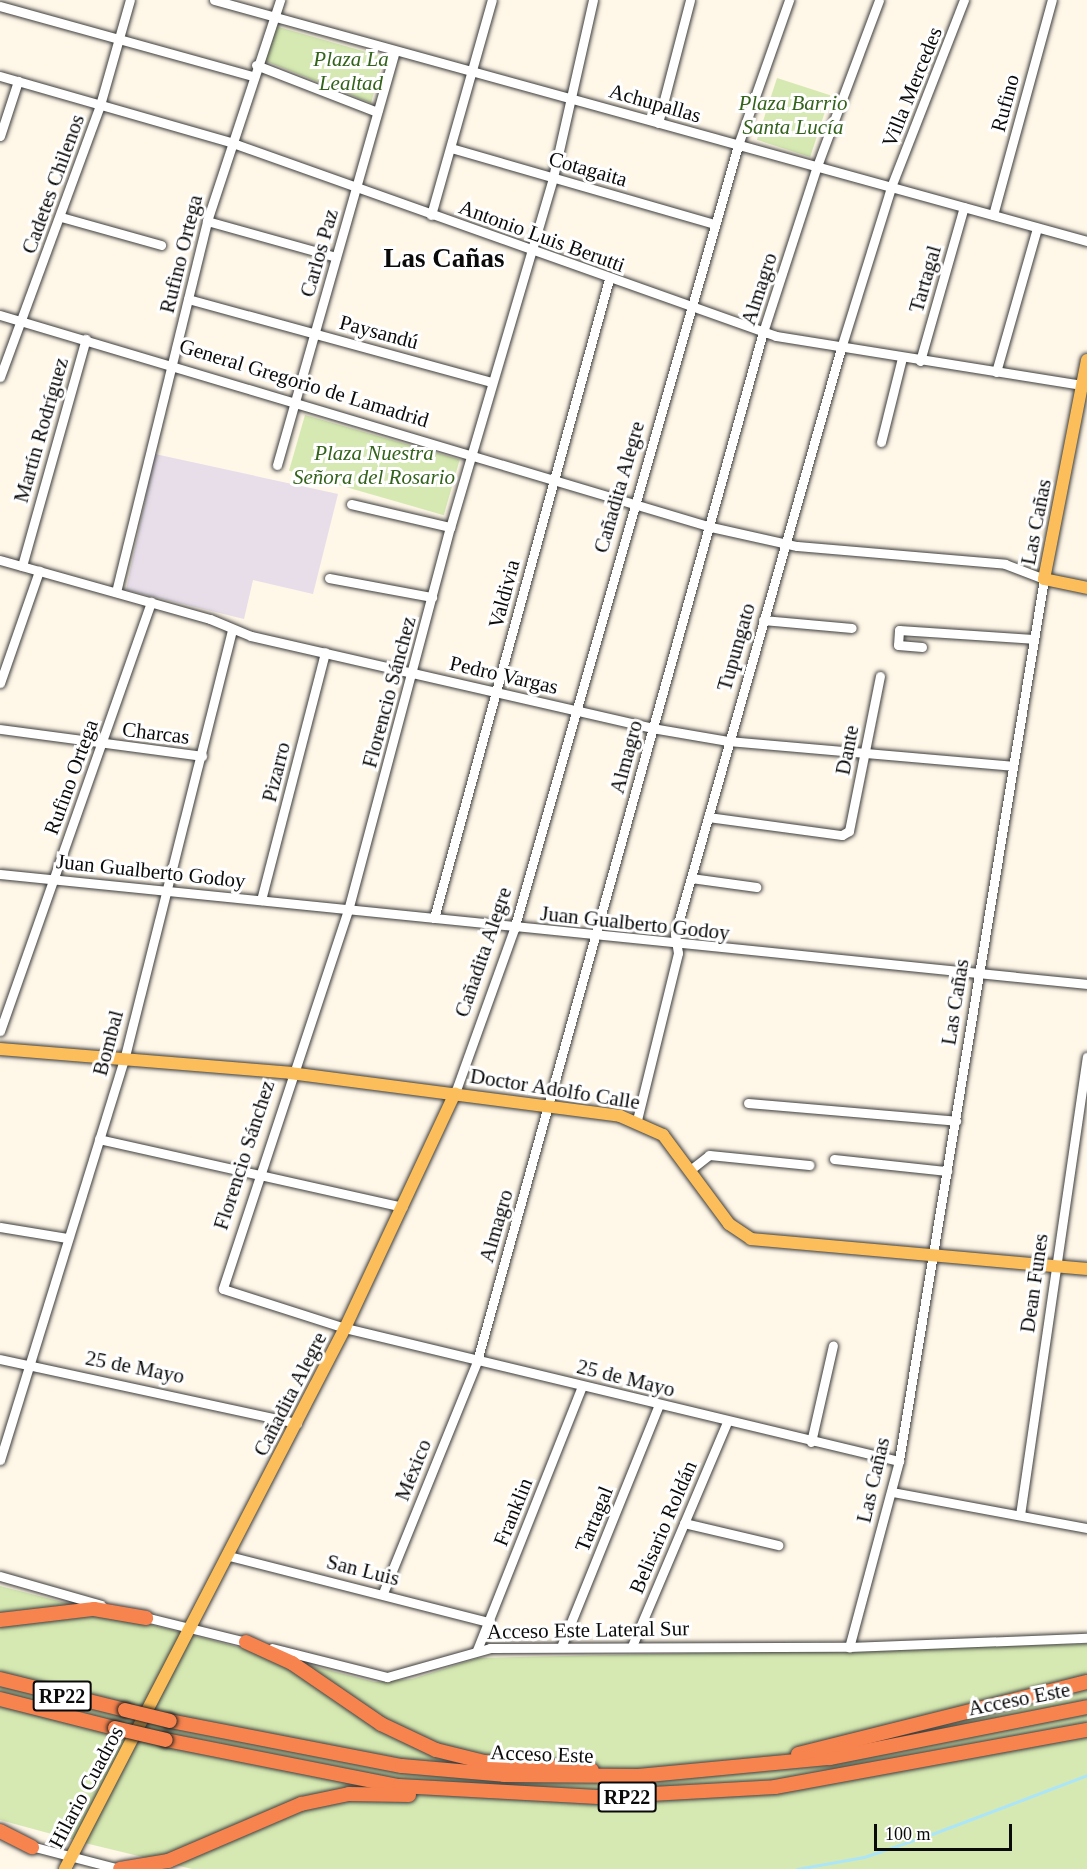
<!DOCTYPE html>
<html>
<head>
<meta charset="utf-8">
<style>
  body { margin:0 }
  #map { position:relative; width:1087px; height:1869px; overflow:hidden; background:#fff7e8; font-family:"Times New Roman",serif }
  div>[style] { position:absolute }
  .industrial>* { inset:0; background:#e7deea }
  .green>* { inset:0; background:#d6e9b2; transform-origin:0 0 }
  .stream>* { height:3px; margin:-1.5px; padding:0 1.5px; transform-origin:1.5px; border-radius:1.5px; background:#ace5f7 }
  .roads { filter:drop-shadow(0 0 2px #3d3d3d) drop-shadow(0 0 2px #3d3d3d) }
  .minor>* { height:9px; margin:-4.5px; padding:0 4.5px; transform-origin:4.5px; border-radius:4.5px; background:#fff }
  .major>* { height:12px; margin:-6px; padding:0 6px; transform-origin:6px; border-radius:6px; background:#fbbe5b }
  .highway>* { height:14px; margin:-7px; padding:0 7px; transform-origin:7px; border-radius:7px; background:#f7834e }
  .bridges { filter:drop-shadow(0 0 2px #1b1b1b) drop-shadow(0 0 2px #1b1b1b) }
  .highway-bridge>* { height:14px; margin:-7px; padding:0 7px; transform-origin:7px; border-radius:7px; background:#f7834e }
  span { translate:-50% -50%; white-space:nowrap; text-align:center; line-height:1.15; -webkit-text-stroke:6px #fff; paint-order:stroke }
  .shield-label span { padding:2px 4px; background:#fff; border:2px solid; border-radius:4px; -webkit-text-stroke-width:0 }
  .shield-label { font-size:20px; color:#0a0a0a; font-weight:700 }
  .park-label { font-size:21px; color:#33621b; font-style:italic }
  .street-label { font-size:21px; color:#0a0a0a }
  .district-label { font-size:27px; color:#0a0a0a; font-weight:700 }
  .scale { position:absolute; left:874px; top:1824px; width:138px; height:27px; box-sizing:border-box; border:3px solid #0a0a0a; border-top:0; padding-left:8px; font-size:18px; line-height:21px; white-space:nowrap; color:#0a0a0a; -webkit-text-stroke:4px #fff; paint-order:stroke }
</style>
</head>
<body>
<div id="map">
  <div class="industrial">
    <i style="clip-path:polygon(155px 454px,338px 494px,313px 594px,253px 580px,244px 619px,126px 590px)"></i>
  </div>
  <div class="green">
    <i style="clip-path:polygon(275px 26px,384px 57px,371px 103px,263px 60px)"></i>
    <i style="left:777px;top:78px;width:56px;height:65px;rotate:18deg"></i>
    <i style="left:305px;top:415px;width:161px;height:58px;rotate:16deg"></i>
    <i style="clip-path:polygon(0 1586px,375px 1682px,412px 1679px,478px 1658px,1087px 1644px,1087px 1869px,192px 1869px,85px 1843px,0 1820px)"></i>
  </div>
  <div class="stream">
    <i style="left:797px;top:1869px;width:68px;rotate:-10.2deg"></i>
    <i style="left:864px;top:1857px;width:72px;rotate:-18.7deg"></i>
    <i style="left:932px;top:1834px;width:166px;rotate:-20.8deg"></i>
  </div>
  <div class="roads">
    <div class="minor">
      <i style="left:214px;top:0;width:906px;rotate:15.43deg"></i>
      <i style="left:593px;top:0;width:182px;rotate:102.7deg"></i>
      <i style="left:553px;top:178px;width:364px;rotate:106.4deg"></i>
      <i style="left:450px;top:527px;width:396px;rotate:104.9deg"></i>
      <i style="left:348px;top:910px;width:399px;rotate:108.3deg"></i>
      <i style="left:223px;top:1289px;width:128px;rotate:17.7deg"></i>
      <i style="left:345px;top:1328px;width:570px;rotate:13.5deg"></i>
      <i style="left:0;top:6px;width:262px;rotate:15.5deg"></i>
      <i style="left:256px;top:65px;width:130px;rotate:21.2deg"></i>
      <i style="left:0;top:76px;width:239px;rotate:16deg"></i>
      <i style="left:230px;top:142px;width:579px;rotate:19.56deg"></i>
      <i style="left:776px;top:336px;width:310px;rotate:9.1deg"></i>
      <i style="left:658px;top:123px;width:127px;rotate:-75.4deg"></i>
      <i style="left:0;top:136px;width:58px;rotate:-71.9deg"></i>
      <i style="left:451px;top:148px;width:275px;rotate:16.1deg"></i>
      <i style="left:431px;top:215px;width:223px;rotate:-74.2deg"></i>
      <i style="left:993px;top:215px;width:223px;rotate:-74.7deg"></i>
      <i style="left:61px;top:217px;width:104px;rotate:15.6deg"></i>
      <i style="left:207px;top:221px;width:134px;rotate:15.6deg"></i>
      <i style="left:188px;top:299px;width:314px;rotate:15.3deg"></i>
      <i style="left:0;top:315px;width:742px;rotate:16.6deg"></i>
      <i style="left:711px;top:527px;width:88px;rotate:12.5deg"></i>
      <i style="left:797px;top:546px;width:209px;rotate:4.9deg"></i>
      <i style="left:1005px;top:564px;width:42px;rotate:21deg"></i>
      <i style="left:1044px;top:579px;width:894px;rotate:99.34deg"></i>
      <i style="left:899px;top:1461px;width:193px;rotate:105deg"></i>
      <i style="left:920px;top:361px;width:160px;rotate:-74.1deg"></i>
      <i style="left:996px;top:372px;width:150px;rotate:-74.1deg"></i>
      <i style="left:0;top:377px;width:290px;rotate:-69.8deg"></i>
      <i style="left:100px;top:105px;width:109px;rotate:-74.1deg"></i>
      <i style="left:881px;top:442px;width:87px;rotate:-76deg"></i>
      <i style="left:277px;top:465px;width:430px;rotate:-74.1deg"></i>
      <i style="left:351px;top:504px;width:102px;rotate:13.1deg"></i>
      <i style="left:0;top:560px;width:218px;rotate:15.7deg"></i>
      <i style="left:210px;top:619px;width:44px;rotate:22.5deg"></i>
      <i style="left:251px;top:636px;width:411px;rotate:12.9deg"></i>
      <i style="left:652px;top:728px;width:77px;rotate:9.7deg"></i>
      <i style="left:728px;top:741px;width:285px;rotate:5deg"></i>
      <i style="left:22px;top:566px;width:236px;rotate:-74.3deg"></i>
      <i style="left:329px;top:578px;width:105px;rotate:10.5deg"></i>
      <i style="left:116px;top:592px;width:382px;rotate:-76.2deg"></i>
      <i style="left:207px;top:221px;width:233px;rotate:-71.7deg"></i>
      <i style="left:763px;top:620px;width:89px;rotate:5.1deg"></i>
      <i style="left:922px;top:647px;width:24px;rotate:-175deg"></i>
      <i style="left:898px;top:645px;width:15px;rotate:-86deg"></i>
      <i style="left:899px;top:630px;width:134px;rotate:3.8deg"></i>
      <i style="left:0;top:683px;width:119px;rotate:-70.8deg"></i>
      <i style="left:0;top:729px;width:204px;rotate:7.6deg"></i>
      <i style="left:708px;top:817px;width:135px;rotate:7.7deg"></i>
      <i style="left:842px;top:835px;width:8px;rotate:-30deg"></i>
      <i style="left:849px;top:831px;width:158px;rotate:-78.7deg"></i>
      <i style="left:0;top:874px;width:1093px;rotate:5.78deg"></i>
      <i style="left:691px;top:878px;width:66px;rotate:7.9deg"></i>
      <i style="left:261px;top:900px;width:256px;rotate:-75.5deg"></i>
      <i style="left:434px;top:918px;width:663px;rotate:-74.68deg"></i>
      <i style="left:0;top:1031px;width:455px;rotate:-70.6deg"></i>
      <i style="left:455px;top:1093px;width:174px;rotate:-70.2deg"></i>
      <i style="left:514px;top:929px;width:815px;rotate:-74.05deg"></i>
      <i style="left:738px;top:145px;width:154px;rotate:-70.6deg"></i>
      <i style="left:748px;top:1103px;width:209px;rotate:4.9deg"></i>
      <i style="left:637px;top:1120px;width:172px;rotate:-76.2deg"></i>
      <i style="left:678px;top:953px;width:19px;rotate:-99deg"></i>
      <i style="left:675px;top:934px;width:609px;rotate:-74.18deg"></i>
      <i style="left:841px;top:348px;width:169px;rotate:-72.7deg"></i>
      <i style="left:891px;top:187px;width:201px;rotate:-68.7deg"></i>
      <i style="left:99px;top:1139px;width:311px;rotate:12.6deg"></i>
      <i style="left:834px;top:1159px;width:114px;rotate:6.1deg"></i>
      <i style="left:690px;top:1170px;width:24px;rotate:-38deg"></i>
      <i style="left:709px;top:1155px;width:101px;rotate:5.7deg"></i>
      <i style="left:0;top:1227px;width:68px;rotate:9.3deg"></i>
      <i style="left:0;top:1359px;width:304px;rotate:12.2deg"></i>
      <i style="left:811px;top:1442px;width:99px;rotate:-77.2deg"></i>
      <i style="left:0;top:1460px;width:419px;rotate:-72.8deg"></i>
      <i style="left:124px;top:1060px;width:444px;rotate:-75.9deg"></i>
      <i style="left:892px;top:1492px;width:198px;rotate:10.5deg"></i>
      <i style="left:1020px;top:1515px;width:463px;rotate:-81.7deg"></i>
      <i style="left:684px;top:1523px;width:97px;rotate:13.2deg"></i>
      <i style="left:229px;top:1556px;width:267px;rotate:14.3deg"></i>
      <i style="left:0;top:1576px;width:105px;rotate:16deg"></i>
      <i style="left:383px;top:1593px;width:250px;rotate:-67.9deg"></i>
      <i style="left:477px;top:1361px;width:1068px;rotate:-74.47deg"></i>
      <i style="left:763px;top:332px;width:175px;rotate:-72deg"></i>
      <i style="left:817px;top:166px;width:177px;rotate:-69.5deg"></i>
      <i style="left:141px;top:1616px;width:112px;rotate:13.9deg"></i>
      <i style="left:632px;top:1646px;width:243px;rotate:-67deg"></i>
      <i style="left:561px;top:1647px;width:261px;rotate:-68deg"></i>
      <i style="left:272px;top:1648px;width:119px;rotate:14.2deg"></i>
      <i style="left:387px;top:1677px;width:107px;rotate:-15.7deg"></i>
      <i style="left:490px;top:1648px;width:359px;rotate:-0.2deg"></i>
      <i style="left:849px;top:1647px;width:238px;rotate:-2.2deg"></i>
      <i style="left:477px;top:1650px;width:284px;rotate:-68.3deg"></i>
      <i style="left:27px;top:1845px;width:96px;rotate:14.5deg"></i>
    </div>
    <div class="major">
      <i style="left:1087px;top:360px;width:223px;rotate:101.1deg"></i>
      <i style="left:1044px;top:579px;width:44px;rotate:11.8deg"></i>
      <i style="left:0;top:1049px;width:291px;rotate:4.7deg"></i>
      <i style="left:290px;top:1073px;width:333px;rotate:7.4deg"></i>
      <i style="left:620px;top:1116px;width:47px;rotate:23.8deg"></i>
      <i style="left:663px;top:1135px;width:111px;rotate:53.4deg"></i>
      <i style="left:729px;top:1224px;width:27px;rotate:34deg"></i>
      <i style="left:751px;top:1239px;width:337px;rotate:5.1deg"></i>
      <i style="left:65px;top:1869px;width:609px;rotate:-62.64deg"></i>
      <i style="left:345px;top:1328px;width:259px;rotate:-64.9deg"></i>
    </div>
    <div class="highway">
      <i style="left:0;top:1620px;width:95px;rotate:-6.7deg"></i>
      <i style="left:94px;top:1609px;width:53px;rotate:9.8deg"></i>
      <i style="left:246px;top:1642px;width:51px;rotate:24.5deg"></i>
      <i style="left:292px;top:1663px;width:108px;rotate:34.4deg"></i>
      <i style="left:381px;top:1724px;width:61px;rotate:25.3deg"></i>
      <i style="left:436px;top:1750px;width:50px;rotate:13.8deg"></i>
      <i style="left:485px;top:1762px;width:107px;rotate:4.3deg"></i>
      <i style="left:0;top:1679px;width:129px;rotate:13.9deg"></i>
      <i style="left:0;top:1699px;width:119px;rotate:14.2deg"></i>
      <i style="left:170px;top:1721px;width:236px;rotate:11deg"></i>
      <i style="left:402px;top:1766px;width:102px;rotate:5deg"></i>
      <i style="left:504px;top:1775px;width:134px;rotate:0.4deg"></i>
      <i style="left:638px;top:1776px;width:193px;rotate:-5.4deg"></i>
      <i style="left:830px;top:1758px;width:262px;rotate:-11.2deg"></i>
      <i style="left:166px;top:1740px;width:237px;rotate:11.2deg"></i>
      <i style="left:399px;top:1786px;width:199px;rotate:3.2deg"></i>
      <i style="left:598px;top:1797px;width:177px;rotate:-3.2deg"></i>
      <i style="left:775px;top:1787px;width:317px;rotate:-10.4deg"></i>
      <i style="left:798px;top:1754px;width:298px;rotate:-14deg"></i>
      <i style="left:0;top:1831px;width:36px;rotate:27deg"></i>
      <i style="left:120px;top:1869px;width:49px;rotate:-9.5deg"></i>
      <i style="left:168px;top:1861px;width:145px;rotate:-23.2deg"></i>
      <i style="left:301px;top:1804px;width:49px;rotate:-11.8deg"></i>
      <i style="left:349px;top:1794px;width:60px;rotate:1deg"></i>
    </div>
  </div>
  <div class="bridges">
    <div class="highway-bridge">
      <i style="left:125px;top:1710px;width:46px;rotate:13.7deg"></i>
      <i style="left:115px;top:1728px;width:52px;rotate:13.2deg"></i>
    </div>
  </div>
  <div class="shield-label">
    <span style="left:62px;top:1696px">RP22</span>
    <span style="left:627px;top:1797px">RP22</span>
  </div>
  <div class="park-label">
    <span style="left:351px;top:71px">Plaza La<br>Lealtad</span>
    <span style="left:793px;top:115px">Plaza Barrio<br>Santa Lucía</span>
    <span style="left:374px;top:465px">Plaza Nuestra<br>Señora del Rosario</span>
  </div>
  <div class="street-label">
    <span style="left:912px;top:87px;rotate:-68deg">Villa Mercedes</span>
    <span style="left:655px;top:103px;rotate:16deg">Achupallas</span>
    <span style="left:1005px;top:103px;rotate:-75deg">Rufino</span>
    <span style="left:588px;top:169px;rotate:16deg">Cotagaita</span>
    <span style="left:53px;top:184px;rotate:-70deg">Cadetes Chilenos</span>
    <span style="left:542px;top:236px;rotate:20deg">Antonio Luis Berutti</span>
    <span style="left:319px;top:253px;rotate:-74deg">Carlos Paz</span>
    <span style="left:181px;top:254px;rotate:-76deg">Rufino Ortega</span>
    <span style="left:925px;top:279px;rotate:-74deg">Tartagal</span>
    <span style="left:759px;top:289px;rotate:-72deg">Almagro</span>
    <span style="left:379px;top:332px;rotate:15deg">Paysandú</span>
    <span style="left:304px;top:383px;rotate:17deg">General Gregorio de Lamadrid</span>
    <span style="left:41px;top:430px;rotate:-74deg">Martín Rodríguez</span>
    <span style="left:619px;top:487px;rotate:-74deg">Cañadita Alegre</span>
    <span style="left:1036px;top:522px;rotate:-79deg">Las Cañas</span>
    <span style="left:504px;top:594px;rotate:-75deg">Valdivia</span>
    <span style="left:736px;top:647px;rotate:-74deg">Tupungato</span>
    <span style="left:504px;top:675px;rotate:13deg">Pedro Vargas</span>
    <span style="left:389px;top:692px;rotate:-75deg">Florencio Sánchez</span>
    <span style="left:156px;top:733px;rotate:7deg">Charcas</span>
    <span style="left:847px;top:750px;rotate:-79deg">Dante</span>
    <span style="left:626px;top:757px;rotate:-75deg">Almagro</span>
    <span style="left:276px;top:772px;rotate:-76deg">Pizarro</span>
    <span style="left:71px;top:777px;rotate:-70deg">Rufino Ortega</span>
    <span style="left:151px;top:871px;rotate:6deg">Juan Gualberto Godoy</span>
    <span style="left:635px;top:923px;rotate:6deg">Juan Gualberto Godoy</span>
    <span style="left:483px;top:952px;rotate:-71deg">Cañadita Alegre</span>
    <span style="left:955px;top:1002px;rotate:-81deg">Las Cañas</span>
    <span style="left:108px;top:1043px;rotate:-75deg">Bombal</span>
    <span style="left:555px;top:1089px;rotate:9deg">Doctor Adolfo Calle</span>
    <span style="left:244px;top:1155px;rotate:-72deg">Florencio Sánchez</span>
    <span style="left:496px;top:1226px;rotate:-74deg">Almagro</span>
    <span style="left:1034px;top:1283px;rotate:-82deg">Dean Funes</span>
    <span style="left:135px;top:1367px;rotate:11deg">25 de Mayo</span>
    <span style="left:626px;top:1378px;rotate:14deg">25 de Mayo</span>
    <span style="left:290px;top:1394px;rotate:-63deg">Cañadita Alegre</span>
    <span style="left:413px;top:1470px;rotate:-68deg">México</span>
    <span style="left:873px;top:1480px;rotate:-77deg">Las Cañas</span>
    <span style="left:513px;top:1512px;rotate:-68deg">Franklin</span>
    <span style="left:594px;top:1519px;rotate:-68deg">Tartagal</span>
    <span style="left:663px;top:1527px;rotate:-67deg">Belisario Roldán</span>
    <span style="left:363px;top:1570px;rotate:14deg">San Luis</span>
    <span style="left:588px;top:1630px;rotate:-1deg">Acceso Este Lateral Sur</span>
    <span style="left:1019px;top:1699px;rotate:-11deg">Acceso Este</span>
    <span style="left:542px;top:1754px;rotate:2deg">Acceso Este</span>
    <span style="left:86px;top:1787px;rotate:-62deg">Hilario Cuadros</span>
  </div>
  <div class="district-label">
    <span style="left:444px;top:259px">Las Cañas</span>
  </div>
  <div class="scale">100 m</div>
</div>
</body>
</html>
